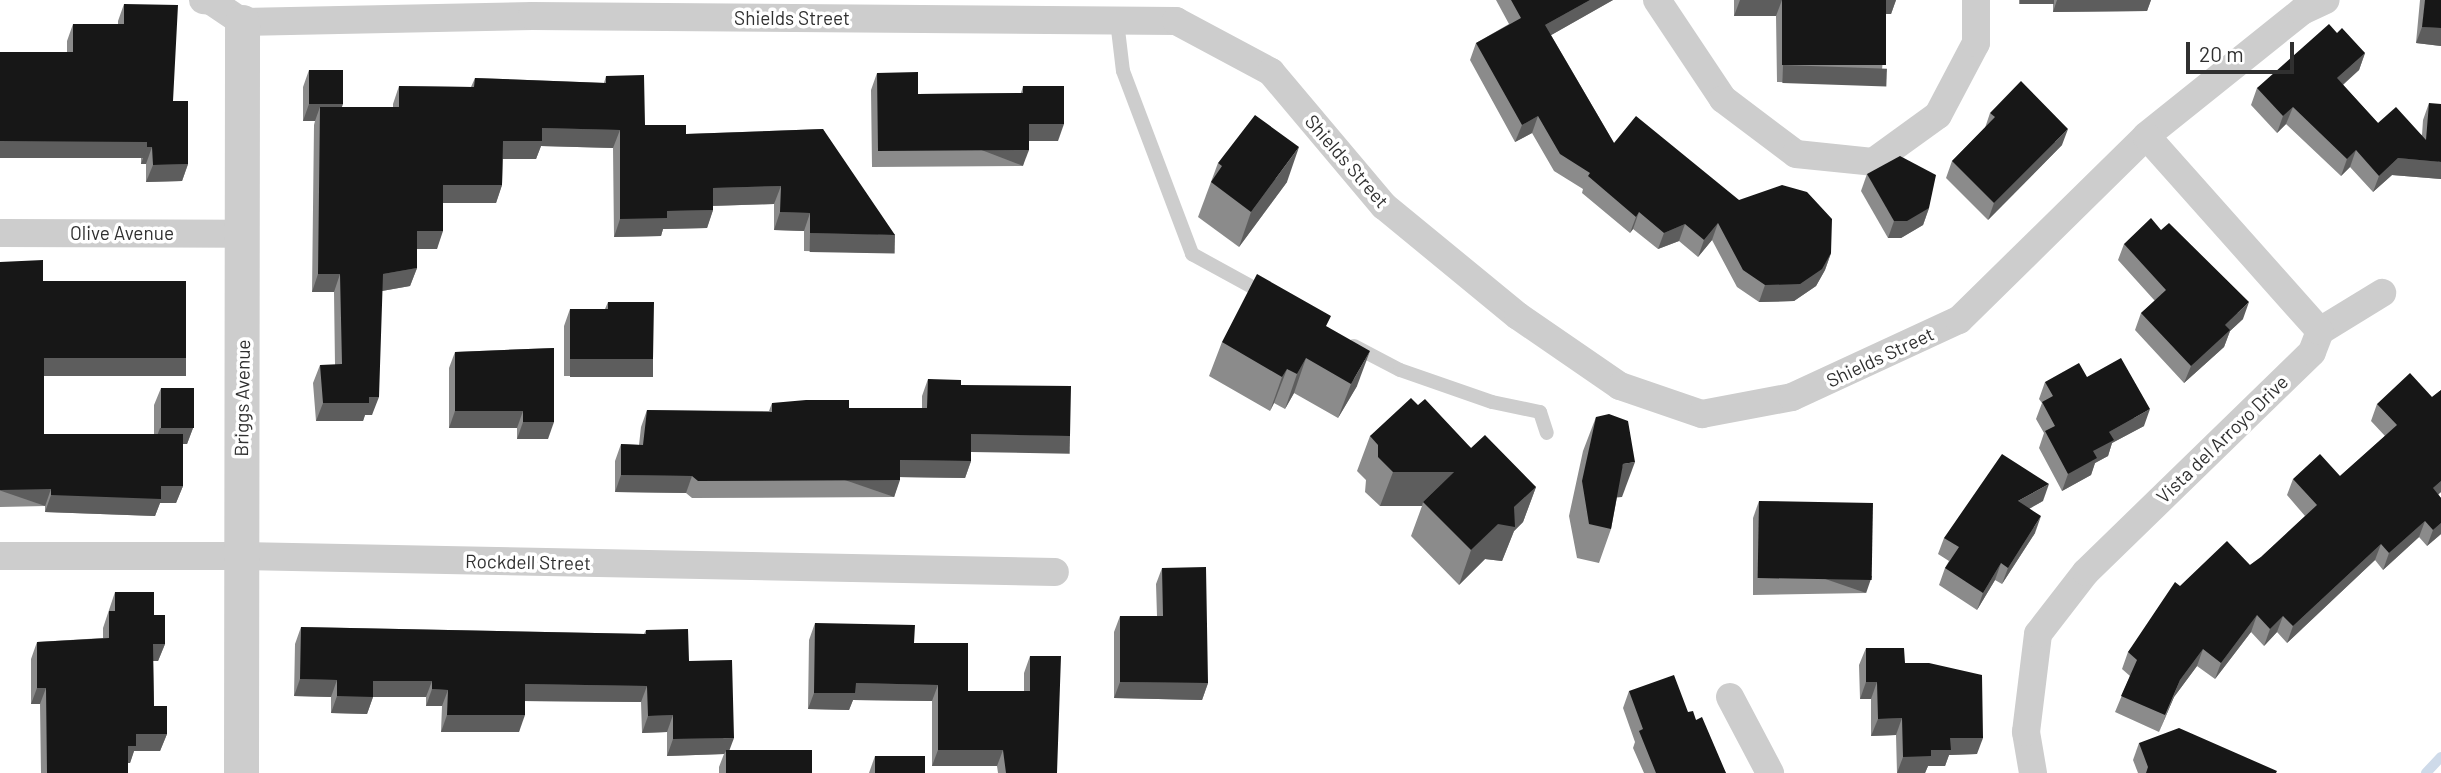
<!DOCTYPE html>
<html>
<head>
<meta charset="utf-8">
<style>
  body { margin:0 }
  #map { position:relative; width:2441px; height:773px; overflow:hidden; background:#fff; font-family:Barlow,sans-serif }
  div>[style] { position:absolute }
  .stream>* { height:10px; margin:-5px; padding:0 5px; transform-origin:5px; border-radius:5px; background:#cedae9 }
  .service>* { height:14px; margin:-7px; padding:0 7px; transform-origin:7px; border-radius:7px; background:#cdcdcd }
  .minor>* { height:28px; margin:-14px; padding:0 14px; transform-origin:14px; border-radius:14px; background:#cdcdcd }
  .tertiary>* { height:35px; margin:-17.5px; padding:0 17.5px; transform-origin:17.5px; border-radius:17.5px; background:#cdcdcd }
  .wall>* { inset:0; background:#8b8b8b }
  .shaded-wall>* { inset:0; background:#5d5d5d; transform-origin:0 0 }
  .building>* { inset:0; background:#171717; transform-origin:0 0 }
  span { translate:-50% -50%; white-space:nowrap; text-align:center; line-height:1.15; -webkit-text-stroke:7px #fff; paint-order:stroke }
  .street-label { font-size:19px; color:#303030 }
  .scale { position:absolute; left:2186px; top:42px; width:108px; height:32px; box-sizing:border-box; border:4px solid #303030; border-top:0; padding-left:9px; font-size:21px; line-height:24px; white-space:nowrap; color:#303030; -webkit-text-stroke:5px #fff; paint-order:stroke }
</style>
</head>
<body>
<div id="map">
  <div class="stream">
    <i style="left:2426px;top:773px;width:22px;rotate:-47deg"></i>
  </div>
  <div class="service">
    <i style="left:1117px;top:21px;width:50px;rotate:83.2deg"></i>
    <i style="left:1123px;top:71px;width:196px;rotate:69.3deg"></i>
    <i style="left:1192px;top:254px;width:85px;rotate:28.7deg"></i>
    <i style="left:1354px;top:346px;width:52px;rotate:27.6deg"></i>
    <i style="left:1400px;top:370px;width:97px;rotate:19.2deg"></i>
    <i style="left:1492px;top:402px;width:49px;rotate:11.8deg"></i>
    <i style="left:1540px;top:412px;width:22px;rotate:72deg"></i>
  </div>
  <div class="minor">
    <i style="left:203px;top:0;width:8px;rotate:7deg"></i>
    <i style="left:211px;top:1px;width:37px;rotate:34deg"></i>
    <i style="left:242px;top:22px;width:290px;rotate:-1.2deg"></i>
    <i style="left:532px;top:16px;width:644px;rotate:0.44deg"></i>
    <i style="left:1176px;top:21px;width:108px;rotate:28.2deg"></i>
    <i style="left:1271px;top:72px;width:175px;rotate:49.9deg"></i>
    <i style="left:1384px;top:206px;width:173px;rotate:39.4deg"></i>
    <i style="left:1518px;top:316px;width:124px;rotate:34.5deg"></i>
    <i style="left:1620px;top:386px;width:87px;rotate:18.9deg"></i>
    <i style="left:1702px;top:414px;width:92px;rotate:-10.7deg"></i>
    <i style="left:1792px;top:397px;width:184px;rotate:-24.8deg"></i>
    <i style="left:1959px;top:320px;width:262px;rotate:-44.5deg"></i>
    <i style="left:2146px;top:136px;width:200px;rotate:-38.7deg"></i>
    <i style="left:2302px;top:11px;width:26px;rotate:-25deg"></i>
    <i style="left:1657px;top:0;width:119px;rotate:56.3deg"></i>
    <i style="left:1723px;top:99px;width:91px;rotate:37deg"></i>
    <i style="left:1796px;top:154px;width:77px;rotate:5.9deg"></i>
    <i style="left:1873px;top:162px;width:80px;rotate:-35.9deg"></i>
    <i style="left:1938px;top:115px;width:81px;rotate:-62.2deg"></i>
    <i style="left:1976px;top:43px;width:43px;rotate:-90deg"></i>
    <i style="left:0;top:233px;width:244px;rotate:0.2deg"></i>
    <i style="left:2320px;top:331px;width:73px;rotate:-31.5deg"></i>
    <i style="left:0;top:556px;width:240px"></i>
    <i style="left:240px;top:556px;width:815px;rotate:1.12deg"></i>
    <i style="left:1730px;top:697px;width:86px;rotate:62.2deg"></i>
    <i style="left:2033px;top:773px;width:42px;rotate:-99.7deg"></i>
    <i style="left:2026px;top:732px;width:99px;rotate:-83deg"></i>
    <i style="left:2038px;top:634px;width:78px;rotate:-52.3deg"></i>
    <i style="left:2086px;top:572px;width:315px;rotate:-44.2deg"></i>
    <i style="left:2312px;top:352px;width:22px;rotate:-69deg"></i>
    <i style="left:2320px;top:331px;width:261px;rotate:-131.7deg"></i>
  </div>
  <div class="tertiary">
    <i style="left:241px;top:773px;width:751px;rotate:-89.92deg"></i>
  </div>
  <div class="wall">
    <i style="clip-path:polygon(1496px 0,1613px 0,1551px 35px,1614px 143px,1739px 200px,1831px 253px,1825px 270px,1816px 286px,1794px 301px,1759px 302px,1737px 287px,1712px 240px,1698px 257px,1679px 241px,1658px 249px,1633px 229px,1630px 233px,1582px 193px,1583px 189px,1554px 171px,1532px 133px,1515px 142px,1470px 60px,1476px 43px,1509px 24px)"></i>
    <i style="clip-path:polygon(1734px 0,1896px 0,1891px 14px,1886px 14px,1881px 85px,1777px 82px,1776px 16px,1734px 16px)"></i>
    <i style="clip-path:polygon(2019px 0,2151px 0,2147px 11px,2053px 12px,2053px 4px,2019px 4px)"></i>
    <i style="clip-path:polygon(2420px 0,2441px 0,2441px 46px,2416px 43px)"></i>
    <i style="clip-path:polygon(124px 4px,173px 101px,188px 164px,182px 181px,146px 182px,146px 164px,141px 164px,141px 158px,0 158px,0 52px,67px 52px,67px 41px,73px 24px,118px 24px,118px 21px)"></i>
    <i style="clip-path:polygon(2337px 33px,2365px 53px,2359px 70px,2343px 85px,2378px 123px,2422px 135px,2423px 120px,2429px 103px,2441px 179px,2392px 175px,2373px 192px,2350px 167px,2341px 176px,2286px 124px,2277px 133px,2251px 105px,2257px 88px)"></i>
    <i style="clip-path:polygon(309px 70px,342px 107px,393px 107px,393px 104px,399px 86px,471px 87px,475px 78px,604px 83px,606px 76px,645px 125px,686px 134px,823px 129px,888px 253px,804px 251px,804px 231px,774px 230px,774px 204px,713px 206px,713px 210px,707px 228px,663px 229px,661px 236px,614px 237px,613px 148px,541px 146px,536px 159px,503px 159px,502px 185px,496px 203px,443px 203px,437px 249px,417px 249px,417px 268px,410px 286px,382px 291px,372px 415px,365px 415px,363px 421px,316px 421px,313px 383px,320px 365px,335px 365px,334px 292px,312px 292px,314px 125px,315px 121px,303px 121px,303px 87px)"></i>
    <i style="clip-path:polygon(877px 73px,918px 94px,1021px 93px,1023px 86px,1058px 141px,1029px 141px,1023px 166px,872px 167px,871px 90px)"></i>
    <i style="clip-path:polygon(1990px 113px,2062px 145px,1988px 220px,1946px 178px,1952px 161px,1985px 128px)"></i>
    <i style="clip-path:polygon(1218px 163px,1287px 182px,1239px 247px,1198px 217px)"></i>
    <i style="clip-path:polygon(1867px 174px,1929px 208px,1923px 225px,1901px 238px,1888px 238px,1861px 191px)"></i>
    <i style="clip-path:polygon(2161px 230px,2243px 319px,2230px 331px,2224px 347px,2184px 383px,2135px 330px,2141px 313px,2155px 301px,2118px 260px,2124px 244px)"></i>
    <i style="clip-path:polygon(0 262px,43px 281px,186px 358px,180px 375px,44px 375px,44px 434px,154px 434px,154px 405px,161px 388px,193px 428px,187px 444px,183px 444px,183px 486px,176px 503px,160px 503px,155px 516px,45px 512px,45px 506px,0 507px)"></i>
    <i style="clip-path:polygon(608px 302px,647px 376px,564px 376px,564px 326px,570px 309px,605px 309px)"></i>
    <i style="clip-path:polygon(1328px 327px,1357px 386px,1338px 418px,1294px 393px,1285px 409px,1274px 403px,1270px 411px,1209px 376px,1222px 342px)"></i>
    <i style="clip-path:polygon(554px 348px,548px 439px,517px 439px,517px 428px,449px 428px,449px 368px,455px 352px)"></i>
    <i style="clip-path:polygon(2087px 377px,2144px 426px,2112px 443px,2108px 456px,2095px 463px,2091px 475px,2062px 491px,2039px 448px,2044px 433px,2036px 419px,2042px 403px,2039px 399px,2045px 382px)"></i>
    <i style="clip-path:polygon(928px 379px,961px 385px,1070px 436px,1064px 453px,971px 451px,971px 461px,965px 478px,900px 477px,894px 497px,692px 498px,686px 493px,615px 492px,615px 461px,621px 444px,639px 445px,641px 427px,647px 410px,769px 411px,772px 403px,849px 408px,922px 408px,922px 396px)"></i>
    <i style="clip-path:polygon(2441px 390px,2441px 492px,2438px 494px,2441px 498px,2441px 534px,2427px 546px,2419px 537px,2383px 570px,2375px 560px,2287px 643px,2277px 632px,2264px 646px,2251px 632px,2215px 679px,2197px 666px,2174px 697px,2159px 732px,2115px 712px,2130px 676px,2122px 669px,2128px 652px,2180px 586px,2250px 565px,2261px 557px,2305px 516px,2287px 495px,2293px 479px,2340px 476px,2385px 436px,2371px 421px,2377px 404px,2432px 397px)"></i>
    <i style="clip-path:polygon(1418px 405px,1471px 448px,1536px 487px,1523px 522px,1514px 531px,1502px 561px,1485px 559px,1459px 585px,1411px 536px,1422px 506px,1380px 506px,1365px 492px,1366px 480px,1357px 471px,1370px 436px)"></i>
    <i style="clip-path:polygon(1596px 417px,1622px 497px,1617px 497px,1611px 529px,1599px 563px,1577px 558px,1569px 516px,1583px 451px)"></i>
    <i style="clip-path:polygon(1759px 501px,1866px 593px,1753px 595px,1753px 518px)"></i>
    <i style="clip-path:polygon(2043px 501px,2029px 509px,2035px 533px,2002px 584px,1995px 580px,1977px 610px,1939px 585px,1945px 568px,1949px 561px,1938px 554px,1944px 538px)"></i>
    <i style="clip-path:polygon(1162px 568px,1208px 683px,1202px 700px,1114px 698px,1114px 632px,1120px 616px,1157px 616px,1156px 584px)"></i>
    <i style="clip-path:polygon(115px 592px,154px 615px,165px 644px,158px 661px,153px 661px,154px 706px,167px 734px,160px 751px,134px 751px,130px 763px,128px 763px,128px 773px,41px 773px,40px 704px,31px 704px,31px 659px,37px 642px,103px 638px,103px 628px)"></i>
    <i style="clip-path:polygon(815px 623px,914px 643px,968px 691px,1024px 691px,1024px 673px,1030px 656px,1057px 773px,998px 773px,997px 766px,932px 766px,932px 701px,853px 700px,849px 710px,808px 709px,809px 640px)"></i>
    <i style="clip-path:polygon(301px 627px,644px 634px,646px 630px,689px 661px,729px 751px,812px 773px,719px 773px,719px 767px,724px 754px,667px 756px,667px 732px,642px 733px,641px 702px,525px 701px,519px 732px,441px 732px,442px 706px,426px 706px,426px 697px,373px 697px,367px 714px,331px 713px,331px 697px,294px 696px,295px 644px)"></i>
    <i style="clip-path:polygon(1866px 648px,1905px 663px,1977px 754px,1949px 755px,1945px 766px,1928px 766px,1925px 773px,1897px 773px,1896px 735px,1871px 736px,1871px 699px,1860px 699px,1859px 665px)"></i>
    <i style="clip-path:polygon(1629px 691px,1688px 712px,1696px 720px,1726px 773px,1644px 773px,1633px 748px,1635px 742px,1623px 708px)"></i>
    <i style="clip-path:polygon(2139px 743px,2276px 773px,2138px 773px,2133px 760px)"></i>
    <i style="clip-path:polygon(875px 756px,925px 773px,869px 773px)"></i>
  </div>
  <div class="shaded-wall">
    <i style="clip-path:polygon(1590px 0,1613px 0,1539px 42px,1545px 25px)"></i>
    <i style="clip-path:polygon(1740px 0,1782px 0,1776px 16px,1734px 16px)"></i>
    <i style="clip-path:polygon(1885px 0,1896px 0,1891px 14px,1880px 14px)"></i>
    <i style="left:2020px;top:0;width:34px;height:4px"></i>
    <i style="clip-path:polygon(2057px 0,2151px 0,2147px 11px,2053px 12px)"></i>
    <i style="clip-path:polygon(2422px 27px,2441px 28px,2441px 46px,2416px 43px)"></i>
    <i style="clip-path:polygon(2365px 53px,2359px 70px,2331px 95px,2337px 78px)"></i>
    <i style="left:1783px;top:65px;width:104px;height:18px;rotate:2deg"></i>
    <i style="clip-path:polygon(309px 104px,343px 104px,337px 121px,320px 107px,315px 121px,303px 121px)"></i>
    <i style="clip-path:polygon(2293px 107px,2286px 124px,2277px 133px,2283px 116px)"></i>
    <i style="clip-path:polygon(1538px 116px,1532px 133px,1515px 142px,1522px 125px)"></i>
    <i style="clip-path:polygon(1029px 124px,1064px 124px,1058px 141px,1023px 141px)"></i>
    <i style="clip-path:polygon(542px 128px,620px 130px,613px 148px,541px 146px,536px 159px,496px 159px,503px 141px)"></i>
    <i style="clip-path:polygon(2068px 129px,2062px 145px,1988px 220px,1994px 203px)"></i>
    <i style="left:0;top:141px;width:147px;height:17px"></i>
    <i style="clip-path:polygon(147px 147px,152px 147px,146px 164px,141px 164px)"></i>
    <i style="clip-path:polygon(1299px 147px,1287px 182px,1239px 247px,1251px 212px)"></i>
    <i style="left:1029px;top:150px;width:17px;height:151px;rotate:111deg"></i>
    <i style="clip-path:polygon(2356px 150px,2350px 167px,2341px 176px,2347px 159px)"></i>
    <i style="clip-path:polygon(2398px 158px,2441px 162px,2441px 179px,2392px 175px,2373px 192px,2379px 176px)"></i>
    <i style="clip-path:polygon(188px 164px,182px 181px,146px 182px,153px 165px)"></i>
    <i style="clip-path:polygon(443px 185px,502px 185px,496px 203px,437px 203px)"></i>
    <i style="clip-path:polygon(781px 186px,774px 204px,707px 206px,713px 188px)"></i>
    <i style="clip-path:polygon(1929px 208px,1923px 225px,1901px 238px,1888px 238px,1894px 221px)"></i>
    <i style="clip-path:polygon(713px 210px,707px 228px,663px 229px,661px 236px,614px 237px,620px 219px,667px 211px)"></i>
    <i style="clip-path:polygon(780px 212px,810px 213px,804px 231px,774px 230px)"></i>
    <i style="clip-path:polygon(1639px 212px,1633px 229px,1630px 233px,1636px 217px)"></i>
    <i style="clip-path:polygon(1718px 223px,1712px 240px,1698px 257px,1704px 240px)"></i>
    <i style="clip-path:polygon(1685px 224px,1679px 241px,1658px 249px,1664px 233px)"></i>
    <i style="clip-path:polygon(417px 231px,443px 231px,437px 249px,411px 249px)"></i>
    <i style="left:810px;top:233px;width:85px;height:19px;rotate:1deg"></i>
    <i style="clip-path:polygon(1831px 253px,1825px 270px,1816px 286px,1794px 301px,1759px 302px,1765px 285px)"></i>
    <i style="clip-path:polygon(417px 268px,410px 286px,376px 292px,383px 274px)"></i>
    <i style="clip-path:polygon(318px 274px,340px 274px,334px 292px,312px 292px)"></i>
    <i style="clip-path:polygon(2249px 302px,2243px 319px,2230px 331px,2224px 347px,2184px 383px,2191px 366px,2225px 325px)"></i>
    <i style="clip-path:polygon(1370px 351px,1357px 386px,1338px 418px,1351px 384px)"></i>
    <i style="left:44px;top:358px;width:142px;height:18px"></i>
    <i style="clip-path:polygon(1306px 358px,1294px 393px,1285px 409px,1297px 374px)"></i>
    <i style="left:570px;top:359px;width:83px;height:18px"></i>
    <i style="clip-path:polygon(1287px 369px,1274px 403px,1270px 411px,1282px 377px)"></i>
    <i style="clip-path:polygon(369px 397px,379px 397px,372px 415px,365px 415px,363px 421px,316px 421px,323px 403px)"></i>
    <i style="clip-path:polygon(2150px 409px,2144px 426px,2112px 443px,2108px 456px,2095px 463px,2091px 475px,2062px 491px,2068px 474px,2093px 451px,2109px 432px)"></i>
    <i style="clip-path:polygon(455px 411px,523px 411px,517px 428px,449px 428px)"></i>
    <i style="clip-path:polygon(523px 422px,554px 422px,548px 439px,517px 439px)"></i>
    <i style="clip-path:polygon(160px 428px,193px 428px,187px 444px,154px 444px)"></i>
    <i style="left:971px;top:434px;width:99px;height:18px;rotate:1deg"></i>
    <i style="clip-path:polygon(900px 460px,971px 461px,965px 478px,894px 477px)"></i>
    <i style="clip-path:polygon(1635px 462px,1622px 497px,1611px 498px,1623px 464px)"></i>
    <i style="clip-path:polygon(1393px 472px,1454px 472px,1423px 502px,1422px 506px,1380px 506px)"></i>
    <i style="clip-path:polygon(621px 475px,692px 476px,686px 493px,615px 492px)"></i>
    <i style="left:900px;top:480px;width:18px;height:202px;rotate:109deg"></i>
    <i style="clip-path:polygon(2441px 481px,2441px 492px,2427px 505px,2433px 488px)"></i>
    <i style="clip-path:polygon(2049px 484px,2043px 501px,2012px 518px,2018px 501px)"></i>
    <i style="clip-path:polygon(161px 486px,183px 486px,176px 503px,160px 503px,155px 516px,45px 512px,51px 495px)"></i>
    <i style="clip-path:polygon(1536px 487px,1523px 522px,1514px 531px,1502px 561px,1485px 559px,1459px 585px,1471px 550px,1514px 507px)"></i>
    <i style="left:51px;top:489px;width:18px;height:51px;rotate:109deg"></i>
    <i style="clip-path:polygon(2041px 516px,2035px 533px,2002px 584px,2008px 568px)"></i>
    <i style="clip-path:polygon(2425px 521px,2419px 537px,2383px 570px,2389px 553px)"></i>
    <i style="clip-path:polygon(2441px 523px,2441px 534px,2427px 546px,2433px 530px)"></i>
    <i style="clip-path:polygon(2381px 544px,2375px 560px,2287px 643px,2293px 626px)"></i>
    <i style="clip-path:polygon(2001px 563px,1995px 580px,1977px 610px,1983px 593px)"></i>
    <i style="left:1872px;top:576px;width:18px;height:113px;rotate:109deg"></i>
    <i style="clip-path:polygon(2257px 615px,2251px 632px,2215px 679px,2221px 663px)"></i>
    <i style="clip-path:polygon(2283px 616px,2277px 632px,2264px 646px,2270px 629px)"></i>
    <i style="clip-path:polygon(153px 644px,165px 644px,158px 661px,146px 661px)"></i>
    <i style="clip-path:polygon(2203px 649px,2197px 666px,2174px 697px,2159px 732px,2180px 680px)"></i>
    <i style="clip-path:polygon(300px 679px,337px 680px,331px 697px,294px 696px)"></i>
    <i style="clip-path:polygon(373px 681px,432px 681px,426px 697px,373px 697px,367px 714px,331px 713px,337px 696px)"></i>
    <i style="clip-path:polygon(1120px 682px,1208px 683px,1202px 700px,1114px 698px)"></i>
    <i style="clip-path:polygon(1866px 682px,1877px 682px,1871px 699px,1860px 699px)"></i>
    <i style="clip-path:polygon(856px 683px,938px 685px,932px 701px,853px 700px,849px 710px,808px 709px,814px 693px)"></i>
    <i style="clip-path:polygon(525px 684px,647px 686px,641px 702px,519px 701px)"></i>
    <i style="clip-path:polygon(37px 688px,46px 688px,40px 704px,31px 704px)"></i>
    <i style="clip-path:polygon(432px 689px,448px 690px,442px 706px,426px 706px)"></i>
    <i style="clip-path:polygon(447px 715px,525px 715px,519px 732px,441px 732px)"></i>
    <i style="clip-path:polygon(673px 715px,667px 732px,642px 733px,648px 716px)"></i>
    <i style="clip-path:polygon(1902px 718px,1896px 735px,1871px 736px,1878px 719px)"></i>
    <i style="clip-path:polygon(136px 734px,167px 734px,160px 751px,134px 751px,130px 763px,122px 763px,128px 746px)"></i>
    <i style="clip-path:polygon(734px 738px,728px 754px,726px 751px,724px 754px,667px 756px,673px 739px)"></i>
    <i style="clip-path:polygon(1950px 738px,1983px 738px,1977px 754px,1949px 755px,1945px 766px,1928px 766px,1925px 773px,1897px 773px,1903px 757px)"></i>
    <i style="clip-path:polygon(938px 750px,1003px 750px,997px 766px,932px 766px)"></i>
  </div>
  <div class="building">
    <i style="clip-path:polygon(1511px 0,1590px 0,1545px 25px,1614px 143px,1636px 116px,1739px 200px,1782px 185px,1807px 192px,1832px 219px,1831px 253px,1822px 269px,1800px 284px,1765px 285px,1743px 270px,1718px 223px,1704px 240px,1685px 224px,1664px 233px,1639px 212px,1636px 217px,1588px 176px,1590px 173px,1560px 154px,1538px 116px,1522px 125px,1476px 43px,1521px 18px)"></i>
    <i style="left:1782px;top:0;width:104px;height:65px"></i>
    <i style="clip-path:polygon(2425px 0,2441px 0,2441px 28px,2422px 27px)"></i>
    <i style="clip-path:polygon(124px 4px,178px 5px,173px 101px,188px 101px,188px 164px,153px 165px,152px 147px,147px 147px,147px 142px,0 141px,0 52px,73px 52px,73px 24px,124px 24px)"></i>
    <i style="clip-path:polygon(2329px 24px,2337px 33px,2342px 28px,2365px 53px,2337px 78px,2378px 123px,2396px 107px,2426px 140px,2429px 103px,2441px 104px,2441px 162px,2398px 158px,2379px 176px,2356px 150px,2347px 159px,2293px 107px,2283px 116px,2257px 88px)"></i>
    <i style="left:309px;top:70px;width:34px;height:34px"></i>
    <i style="clip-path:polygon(918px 72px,918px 94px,1023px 93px,1023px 86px,1064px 86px,1064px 124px,1029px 124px,1029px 150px,878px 151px,877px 73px)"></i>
    <i style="clip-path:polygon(644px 75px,645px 125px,686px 125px,686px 134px,823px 129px,895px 235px,810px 233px,810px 213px,780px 212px,781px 186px,713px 188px,713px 210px,667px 211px,667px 218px,620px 219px,620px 130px,542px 128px,542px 141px,503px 141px,502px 185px,443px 185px,443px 231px,417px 231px,417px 268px,383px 274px,379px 397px,369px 397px,369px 403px,323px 403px,320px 365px,342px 364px,340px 274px,318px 274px,320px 107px,399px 107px,399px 86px,474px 87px,475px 78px,606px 83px,606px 76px)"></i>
    <i style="clip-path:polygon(2021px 81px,2068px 129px,1994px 203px,1952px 161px,1995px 117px,1990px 113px)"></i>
    <i style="clip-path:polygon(1255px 115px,1299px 147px,1251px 212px,1211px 182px,1222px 166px,1218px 163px)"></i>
    <i style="clip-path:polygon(1900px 156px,1936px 175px,1929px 208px,1907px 221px,1894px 221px,1867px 174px)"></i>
    <i style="clip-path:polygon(2151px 218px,2161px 230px,2169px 223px,2249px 302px,2225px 325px,2230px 330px,2191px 366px,2141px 313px,2166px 290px,2124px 244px)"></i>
    <i style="clip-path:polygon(43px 260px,43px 281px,186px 281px,186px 358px,44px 358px,44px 434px,183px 434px,183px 486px,161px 486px,161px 499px,51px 495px,51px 489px,0 490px,0 262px)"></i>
    <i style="clip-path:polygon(1257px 274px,1331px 316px,1326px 326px,1370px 351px,1351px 384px,1306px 358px,1297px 374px,1287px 369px,1282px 377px,1222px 342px)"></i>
    <i style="clip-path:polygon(608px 302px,654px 302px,653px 359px,570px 359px,570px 309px,608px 309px)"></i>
    <i style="clip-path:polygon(554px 348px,554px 422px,523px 422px,523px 411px,455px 411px,455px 352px)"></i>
    <i style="clip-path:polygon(2121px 358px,2150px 409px,2109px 432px,2114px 440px,2093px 451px,2097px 458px,2068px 474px,2045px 431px,2055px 426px,2042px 402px,2053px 396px,2045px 382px,2079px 363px,2087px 377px)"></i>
    <i style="clip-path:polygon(2410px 373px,2432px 397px,2441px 390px,2441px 481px,2433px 488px,2441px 498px,2441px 523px,2433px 530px,2425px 521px,2389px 553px,2381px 544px,2293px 626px,2283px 616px,2270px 629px,2257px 615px,2221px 663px,2203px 649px,2180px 680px,2165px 715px,2121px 696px,2137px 660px,2128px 652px,2175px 582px,2180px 586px,2227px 541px,2250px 565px,2261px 557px,2317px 505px,2293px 479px,2320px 454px,2340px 476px,2397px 425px,2377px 404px)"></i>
    <i style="clip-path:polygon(928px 379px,961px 380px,961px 385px,1071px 386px,1070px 436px,971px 434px,971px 461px,900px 460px,900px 480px,698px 481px,692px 476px,621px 475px,621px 444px,643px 445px,647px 410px,772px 412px,772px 403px,806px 400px,849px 400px,849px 408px,927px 408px)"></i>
    <i style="left:161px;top:388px;width:33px;height:40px"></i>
    <i style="clip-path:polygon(1411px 398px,1418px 405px,1425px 399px,1471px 448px,1485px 435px,1536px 487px,1514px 507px,1515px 527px,1498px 524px,1471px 550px,1423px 502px,1454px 472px,1393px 472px,1378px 457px,1378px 445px,1370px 436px)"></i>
    <i style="clip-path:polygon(1609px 414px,1628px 421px,1635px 462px,1623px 464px,1611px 529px,1589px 524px,1582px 481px,1596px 417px)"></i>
    <i style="clip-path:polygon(2002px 454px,2049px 484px,2018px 501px,2041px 516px,2008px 568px,2001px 563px,1983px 593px,1945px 568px,1959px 547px,1944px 538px)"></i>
    <i style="left:1759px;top:501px;width:114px;height:77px;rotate:1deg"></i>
    <i style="clip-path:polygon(1206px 567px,1208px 683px,1120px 682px,1120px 616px,1163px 616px,1162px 568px)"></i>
    <i style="clip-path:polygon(115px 592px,154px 592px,154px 615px,165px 615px,165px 644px,153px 644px,154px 706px,167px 706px,167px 734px,136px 734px,136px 746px,128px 746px,128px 773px,47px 773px,46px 688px,37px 688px,37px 642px,109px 638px,109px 611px,115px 611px)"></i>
    <i style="clip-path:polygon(815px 623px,915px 625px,914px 643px,968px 643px,968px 691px,1030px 691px,1030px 656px,1061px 656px,1057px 773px,1006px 773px,1003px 750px,938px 750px,938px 685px,856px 683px,855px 693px,814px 693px)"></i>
    <i style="clip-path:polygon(301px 627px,646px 634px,646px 630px,688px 629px,689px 661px,732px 660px,734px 738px,673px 739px,673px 715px,648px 716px,647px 686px,525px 684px,525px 715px,447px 715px,448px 690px,432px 689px,432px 681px,373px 681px,373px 697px,337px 696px,337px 680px,300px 679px)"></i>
    <i style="clip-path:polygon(1866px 648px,1904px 648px,1905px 663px,1929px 663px,1982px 675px,1983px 738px,1950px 738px,1951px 750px,1931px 750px,1931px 756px,1903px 757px,1902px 718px,1878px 719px,1877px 682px,1866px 682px)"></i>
    <i style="clip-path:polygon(1674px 675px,1688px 712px,1693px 711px,1696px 720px,1702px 717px,1726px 773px,1656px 773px,1639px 731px,1643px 729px,1629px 691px)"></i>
    <i style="clip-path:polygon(2179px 728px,2277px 771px,2276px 773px,2146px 773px,2148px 767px,2139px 743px)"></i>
    <i style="left:812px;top:750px;width:23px;height:86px;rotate:90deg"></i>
    <i style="left:875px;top:756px;width:50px;height:17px"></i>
  </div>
  <div class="street-label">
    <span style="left:792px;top:18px">Shields Street</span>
    <span style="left:1347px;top:161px;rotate:49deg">Shields Street</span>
    <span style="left:122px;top:233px">Olive Avenue</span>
    <span style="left:1880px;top:357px;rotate:-25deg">Shields Street</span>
    <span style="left:242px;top:398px;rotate:-89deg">Briggs Avenue</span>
    <span style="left:2222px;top:439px;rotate:-44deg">Vista del Arroyo Drive</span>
    <span style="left:528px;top:562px;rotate:1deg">Rockdell Street</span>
  </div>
  <div class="scale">20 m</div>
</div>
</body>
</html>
